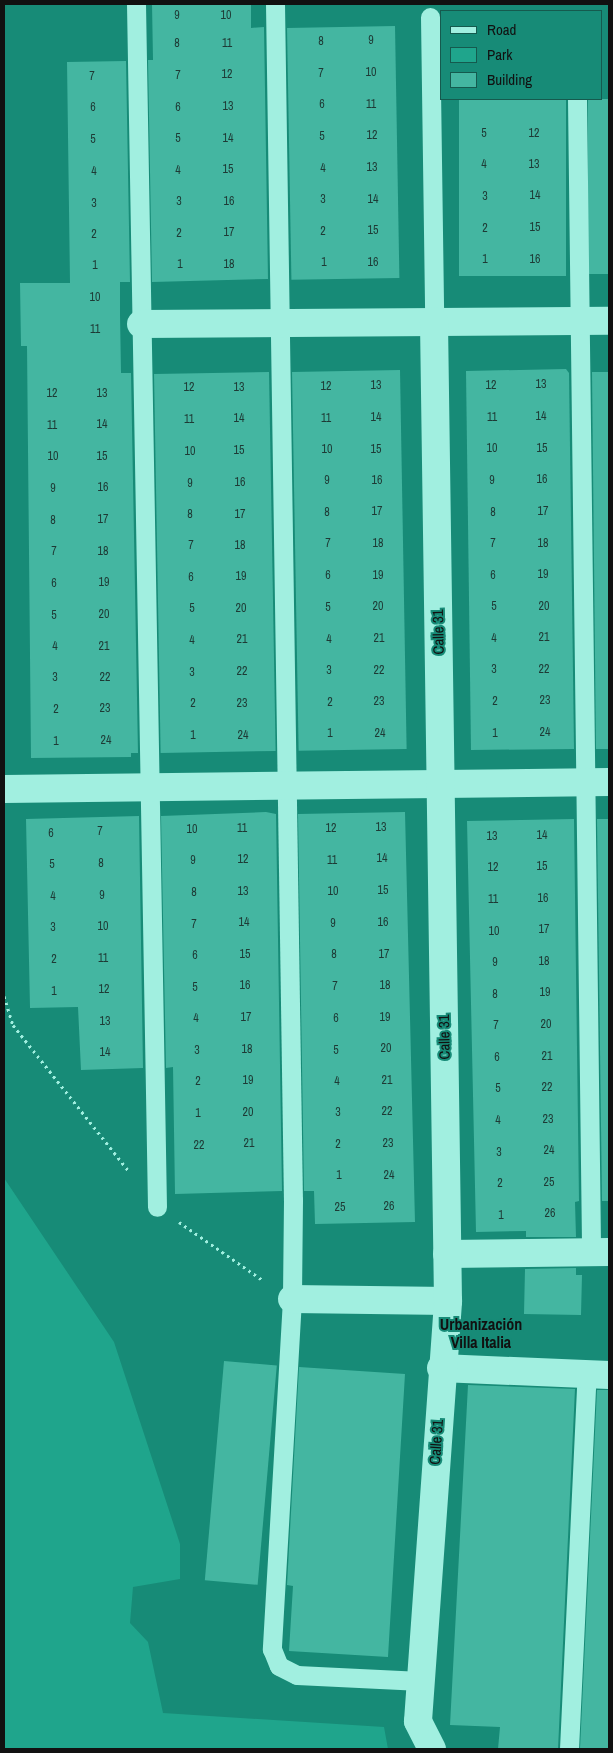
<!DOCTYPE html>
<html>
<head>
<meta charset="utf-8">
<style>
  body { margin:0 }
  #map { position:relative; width:613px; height:1753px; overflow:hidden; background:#178b77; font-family:"Archivo Narrow",sans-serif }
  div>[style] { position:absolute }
  .green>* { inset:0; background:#1fa58c }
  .building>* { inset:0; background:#44b6a1; transform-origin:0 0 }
  .path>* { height:3px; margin-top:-1.5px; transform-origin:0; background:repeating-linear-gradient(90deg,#a1efe0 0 2.5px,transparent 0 6.5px) }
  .lane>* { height:19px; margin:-9.5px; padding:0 9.5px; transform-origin:9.5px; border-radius:9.5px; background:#a1efe0 }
  .street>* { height:28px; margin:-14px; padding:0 14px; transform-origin:14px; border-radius:14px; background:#a1efe0 }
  span { translate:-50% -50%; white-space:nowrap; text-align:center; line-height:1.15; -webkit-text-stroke:4px #178b77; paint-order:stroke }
  .number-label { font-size:12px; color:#1e3a35 }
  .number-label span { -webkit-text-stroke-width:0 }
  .street-label { font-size:15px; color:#111 }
  .neighbourhood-label { font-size:16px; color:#111; font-weight:700 }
  .frame { position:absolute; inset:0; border:5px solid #111; pointer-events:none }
  .legend { position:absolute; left:440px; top:10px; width:162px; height:90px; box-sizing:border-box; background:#178b77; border:1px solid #155a4e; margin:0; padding:6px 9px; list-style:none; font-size:15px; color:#111 }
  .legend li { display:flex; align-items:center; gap:10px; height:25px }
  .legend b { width:25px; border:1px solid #155a4e }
</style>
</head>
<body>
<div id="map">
  <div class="green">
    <i style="clip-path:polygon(4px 1178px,114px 1342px,180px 1544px,180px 1579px,133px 1587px,130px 1623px,148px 1642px,163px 1713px,384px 1727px,388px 1749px,4px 1749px)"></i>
  </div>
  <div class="building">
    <i style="clip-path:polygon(152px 4px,251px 4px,251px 28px,264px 27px,268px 279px,152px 282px,148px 60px,153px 60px)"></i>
    <i style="left:395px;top:26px;width:252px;height:108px;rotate:89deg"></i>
    <i style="clip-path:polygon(126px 61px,130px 282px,120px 282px,120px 314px,121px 373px,131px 373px,138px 753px,131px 753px,131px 757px,31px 758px,27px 346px,21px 346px,20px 283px,70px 283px,67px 62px)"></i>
    <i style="left:459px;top:99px;width:107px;height:177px"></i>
    <i style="left:588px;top:99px;width:21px;height:175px"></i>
    <i style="clip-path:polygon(566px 369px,569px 373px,574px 749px,471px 750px,466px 371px)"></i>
    <i style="left:400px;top:370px;width:379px;height:108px;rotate:89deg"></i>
    <i style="left:269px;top:372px;width:379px;height:115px;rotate:89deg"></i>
    <i style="clip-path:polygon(592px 372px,609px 372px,609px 749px,596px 749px)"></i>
    <i style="clip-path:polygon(266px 812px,276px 814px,282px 1191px,175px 1194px,173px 1067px,166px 1068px,161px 816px)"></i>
    <i style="clip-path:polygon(405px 812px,415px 1222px,315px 1224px,314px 1191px,304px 1191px,298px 814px)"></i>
    <i style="clip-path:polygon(139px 816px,143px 1068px,81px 1070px,78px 1007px,30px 1008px,26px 819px)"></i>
    <i style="clip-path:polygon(574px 819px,579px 1201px,575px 1202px,576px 1237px,526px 1237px,526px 1231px,476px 1232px,467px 821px)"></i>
    <i style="clip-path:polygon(597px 819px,609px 819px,609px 1201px,602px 1201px)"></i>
    <i style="clip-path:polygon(576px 1268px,576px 1275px,582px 1275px,581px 1315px,524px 1314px,525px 1269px)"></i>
    <i style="left:224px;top:1361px;width:53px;height:220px;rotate:5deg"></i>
    <i style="clip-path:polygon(299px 1367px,405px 1374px,388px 1657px,289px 1651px,293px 1586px,287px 1585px)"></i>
    <i style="clip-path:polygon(468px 1385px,575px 1389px,558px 1749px,498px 1749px,500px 1727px,450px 1725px)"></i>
    <i style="clip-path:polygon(597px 1390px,609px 1390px,609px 1749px,580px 1749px)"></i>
  </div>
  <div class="path">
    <i style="left:4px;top:996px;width:30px;rotate:73deg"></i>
    <i style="left:13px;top:1025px;width:185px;rotate:51.6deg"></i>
    <i style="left:179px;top:1222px;width:103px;rotate:34.8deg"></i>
  </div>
  <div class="lane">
    <i style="left:136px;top:4px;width:1203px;rotate:89deg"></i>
    <i style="left:275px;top:4px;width:1196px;rotate:89.14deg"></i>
    <i style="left:293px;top:1200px;width:99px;rotate:90.6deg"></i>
    <i style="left:292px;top:1299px;width:351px;rotate:93.3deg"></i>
    <i style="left:272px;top:1649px;width:18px;rotate:68deg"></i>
    <i style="left:279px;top:1666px;width:20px;rotate:27deg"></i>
    <i style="left:297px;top:1675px;width:124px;rotate:2.8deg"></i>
    <i style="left:430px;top:17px;width:304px;rotate:89.2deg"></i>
    <i style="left:577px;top:99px;width:1153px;rotate:89.3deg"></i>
    <i style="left:569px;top:1749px;width:375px;rotate:-87.3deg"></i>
  </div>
  <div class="street">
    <i style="left:141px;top:324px;width:468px;rotate:-0.4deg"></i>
    <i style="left:4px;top:789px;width:605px;rotate:-0.66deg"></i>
    <i style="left:447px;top:1254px;width:162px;rotate:-0.7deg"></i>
    <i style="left:292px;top:1299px;width:156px;rotate:0.7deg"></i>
    <i style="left:441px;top:1368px;width:168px;rotate:2.4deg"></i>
    <i style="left:432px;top:1749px;width:31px;rotate:-117deg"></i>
    <i style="left:418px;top:1721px;width:421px;rotate:-85.9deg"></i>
    <i style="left:448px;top:1301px;width:980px;rotate:-90.82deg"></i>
  </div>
  <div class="number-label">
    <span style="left:177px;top:16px">9</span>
    <span style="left:226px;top:16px">10</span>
    <span style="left:371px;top:41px">9</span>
    <span style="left:321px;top:42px">8</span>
    <span style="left:177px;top:44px">8</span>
    <span style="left:227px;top:44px">11</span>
    <span style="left:371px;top:73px">10</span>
    <span style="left:321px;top:74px">7</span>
    <span style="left:227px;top:75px">12</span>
    <span style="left:178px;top:76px">7</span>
    <span style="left:92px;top:77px">7</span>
    <span style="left:322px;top:105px">6</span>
    <span style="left:371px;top:105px">11</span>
    <span style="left:228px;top:107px">13</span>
    <span style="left:93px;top:108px">6</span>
    <span style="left:178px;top:108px">6</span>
    <span style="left:484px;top:134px">5</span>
    <span style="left:534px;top:134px">12</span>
    <span style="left:372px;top:136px">12</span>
    <span style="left:322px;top:137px">5</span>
    <span style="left:178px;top:139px">5</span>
    <span style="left:228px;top:139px">14</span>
    <span style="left:93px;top:140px">5</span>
    <span style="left:484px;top:165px">4</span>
    <span style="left:534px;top:165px">13</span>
    <span style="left:372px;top:168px">13</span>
    <span style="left:323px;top:169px">4</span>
    <span style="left:228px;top:170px">15</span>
    <span style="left:178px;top:171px">4</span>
    <span style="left:94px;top:172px">4</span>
    <span style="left:535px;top:196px">14</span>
    <span style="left:485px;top:197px">3</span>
    <span style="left:323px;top:200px">3</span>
    <span style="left:373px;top:200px">14</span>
    <span style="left:179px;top:202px">3</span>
    <span style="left:229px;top:202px">16</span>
    <span style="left:94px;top:204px">3</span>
    <span style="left:535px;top:228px">15</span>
    <span style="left:485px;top:229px">2</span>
    <span style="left:373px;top:231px">15</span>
    <span style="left:323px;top:232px">2</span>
    <span style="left:229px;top:233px">17</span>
    <span style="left:179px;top:234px">2</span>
    <span style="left:94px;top:235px">2</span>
    <span style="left:485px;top:260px">1</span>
    <span style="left:535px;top:260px">16</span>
    <span style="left:324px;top:263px">1</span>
    <span style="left:373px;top:263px">16</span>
    <span style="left:180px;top:265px">1</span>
    <span style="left:229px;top:265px">18</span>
    <span style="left:95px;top:266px">1</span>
    <span style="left:95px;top:298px">10</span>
    <span style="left:95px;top:330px">11</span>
    <span style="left:541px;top:385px">13</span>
    <span style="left:376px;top:386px">13</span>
    <span style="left:491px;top:386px">12</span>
    <span style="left:326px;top:387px">12</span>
    <span style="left:189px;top:388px">12</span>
    <span style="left:239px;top:388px">13</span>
    <span style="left:52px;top:394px">12</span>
    <span style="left:102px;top:394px">13</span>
    <span style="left:541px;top:417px">14</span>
    <span style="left:376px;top:418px">14</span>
    <span style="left:492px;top:418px">11</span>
    <span style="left:239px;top:419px">14</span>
    <span style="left:326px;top:419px">11</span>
    <span style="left:189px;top:420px">11</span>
    <span style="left:102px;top:425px">14</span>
    <span style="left:52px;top:426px">11</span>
    <span style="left:492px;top:449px">10</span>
    <span style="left:542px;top:449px">15</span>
    <span style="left:327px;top:450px">10</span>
    <span style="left:376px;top:450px">15</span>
    <span style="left:239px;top:451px">15</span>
    <span style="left:190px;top:452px">10</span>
    <span style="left:53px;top:457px">10</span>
    <span style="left:102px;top:457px">15</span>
    <span style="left:542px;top:480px">16</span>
    <span style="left:327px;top:481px">9</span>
    <span style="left:377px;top:481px">16</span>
    <span style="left:492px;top:481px">9</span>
    <span style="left:240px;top:483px">16</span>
    <span style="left:190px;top:484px">9</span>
    <span style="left:103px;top:488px">16</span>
    <span style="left:53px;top:489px">9</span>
    <span style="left:377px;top:512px">17</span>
    <span style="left:543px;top:512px">17</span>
    <span style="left:327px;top:513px">8</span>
    <span style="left:493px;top:513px">8</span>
    <span style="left:190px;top:515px">8</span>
    <span style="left:240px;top:515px">17</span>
    <span style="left:103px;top:520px">17</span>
    <span style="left:53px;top:521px">8</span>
    <span style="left:328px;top:544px">7</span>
    <span style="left:378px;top:544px">18</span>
    <span style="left:493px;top:544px">7</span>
    <span style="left:543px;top:544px">18</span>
    <span style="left:191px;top:546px">7</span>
    <span style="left:240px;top:546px">18</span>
    <span style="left:54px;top:552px">7</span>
    <span style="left:103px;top:552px">18</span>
    <span style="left:543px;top:575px">19</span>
    <span style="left:328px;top:576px">6</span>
    <span style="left:378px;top:576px">19</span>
    <span style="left:493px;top:576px">6</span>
    <span style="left:241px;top:577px">19</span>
    <span style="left:191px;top:578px">6</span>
    <span style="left:104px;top:583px">19</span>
    <span style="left:54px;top:584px">6</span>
    <span style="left:378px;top:607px">20</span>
    <span style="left:494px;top:607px">5</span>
    <span style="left:544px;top:607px">20</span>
    <span style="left:328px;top:608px">5</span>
    <span style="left:192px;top:609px">5</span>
    <span style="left:241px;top:609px">20</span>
    <span style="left:104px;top:615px">20</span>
    <span style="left:54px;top:616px">5</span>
    <span style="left:544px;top:638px">21</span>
    <span style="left:379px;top:639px">21</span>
    <span style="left:494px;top:639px">4</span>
    <span style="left:242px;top:640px">21</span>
    <span style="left:329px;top:640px">4</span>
    <span style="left:192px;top:641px">4</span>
    <span style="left:55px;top:647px">4</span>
    <span style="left:104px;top:647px">21</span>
    <span style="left:494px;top:670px">3</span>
    <span style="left:544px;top:670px">22</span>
    <span style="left:329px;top:671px">3</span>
    <span style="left:379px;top:671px">22</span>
    <span style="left:242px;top:672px">22</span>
    <span style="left:192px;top:673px">3</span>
    <span style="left:55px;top:678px">3</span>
    <span style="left:105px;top:678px">22</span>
    <span style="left:545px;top:701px">23</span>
    <span style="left:379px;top:702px">23</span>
    <span style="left:495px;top:702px">2</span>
    <span style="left:330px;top:703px">2</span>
    <span style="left:193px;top:704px">2</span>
    <span style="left:242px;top:704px">23</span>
    <span style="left:105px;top:709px">23</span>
    <span style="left:56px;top:710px">2</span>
    <span style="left:545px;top:733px">24</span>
    <span style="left:330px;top:734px">1</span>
    <span style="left:380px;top:734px">24</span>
    <span style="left:495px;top:734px">1</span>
    <span style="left:193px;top:736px">1</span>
    <span style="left:243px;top:736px">24</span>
    <span style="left:106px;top:741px">24</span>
    <span style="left:56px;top:742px">1</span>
    <span style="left:381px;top:828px">13</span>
    <span style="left:242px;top:829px">11</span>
    <span style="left:331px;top:829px">12</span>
    <span style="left:192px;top:830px">10</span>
    <span style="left:100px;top:832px">7</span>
    <span style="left:51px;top:834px">6</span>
    <span style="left:542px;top:836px">14</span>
    <span style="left:492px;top:837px">13</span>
    <span style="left:382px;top:859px">14</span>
    <span style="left:243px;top:860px">12</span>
    <span style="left:193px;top:861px">9</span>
    <span style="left:332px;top:861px">11</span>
    <span style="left:101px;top:864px">8</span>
    <span style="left:52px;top:865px">5</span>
    <span style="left:542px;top:867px">15</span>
    <span style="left:493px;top:868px">12</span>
    <span style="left:383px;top:891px">15</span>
    <span style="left:243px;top:892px">13</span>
    <span style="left:333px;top:892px">10</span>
    <span style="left:194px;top:893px">8</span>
    <span style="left:102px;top:896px">9</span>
    <span style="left:53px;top:897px">4</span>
    <span style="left:543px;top:899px">16</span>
    <span style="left:493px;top:900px">11</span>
    <span style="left:244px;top:923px">14</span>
    <span style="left:383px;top:923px">16</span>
    <span style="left:333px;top:924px">9</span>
    <span style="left:194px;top:925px">7</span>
    <span style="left:103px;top:927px">10</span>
    <span style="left:53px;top:928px">3</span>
    <span style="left:544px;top:930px">17</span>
    <span style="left:494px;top:932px">10</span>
    <span style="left:245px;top:955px">15</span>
    <span style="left:334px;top:955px">8</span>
    <span style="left:384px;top:955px">17</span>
    <span style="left:195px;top:956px">6</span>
    <span style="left:103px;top:959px">11</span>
    <span style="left:54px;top:960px">2</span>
    <span style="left:544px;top:962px">18</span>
    <span style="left:495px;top:963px">9</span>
    <span style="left:245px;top:986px">16</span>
    <span style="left:385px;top:986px">18</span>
    <span style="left:335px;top:987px">7</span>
    <span style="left:195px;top:988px">5</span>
    <span style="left:104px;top:990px">12</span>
    <span style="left:54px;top:992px">1</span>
    <span style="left:545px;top:993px">19</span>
    <span style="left:495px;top:995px">8</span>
    <span style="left:246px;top:1018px">17</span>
    <span style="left:385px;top:1018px">19</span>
    <span style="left:196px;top:1019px">4</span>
    <span style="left:336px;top:1019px">6</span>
    <span style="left:105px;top:1022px">13</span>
    <span style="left:546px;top:1025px">20</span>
    <span style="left:496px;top:1026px">7</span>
    <span style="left:386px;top:1049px">20</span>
    <span style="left:247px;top:1050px">18</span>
    <span style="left:197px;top:1051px">3</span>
    <span style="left:336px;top:1051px">5</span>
    <span style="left:105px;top:1053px">14</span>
    <span style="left:547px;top:1057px">21</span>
    <span style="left:497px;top:1058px">6</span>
    <span style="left:248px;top:1081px">19</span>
    <span style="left:387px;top:1081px">21</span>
    <span style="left:198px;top:1082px">2</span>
    <span style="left:337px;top:1082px">4</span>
    <span style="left:547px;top:1088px">22</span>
    <span style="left:498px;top:1089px">5</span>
    <span style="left:387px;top:1112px">22</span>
    <span style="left:248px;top:1113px">20</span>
    <span style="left:338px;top:1113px">3</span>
    <span style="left:198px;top:1114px">1</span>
    <span style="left:548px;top:1120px">23</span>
    <span style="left:498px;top:1121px">4</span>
    <span style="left:249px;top:1144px">21</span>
    <span style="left:388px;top:1144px">23</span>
    <span style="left:338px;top:1145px">2</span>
    <span style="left:199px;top:1146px">22</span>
    <span style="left:549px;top:1151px">24</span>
    <span style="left:499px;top:1153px">3</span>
    <span style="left:339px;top:1176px">1</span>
    <span style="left:389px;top:1176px">24</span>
    <span style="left:549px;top:1183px">25</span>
    <span style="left:500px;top:1184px">2</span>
    <span style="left:389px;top:1207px">26</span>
    <span style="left:340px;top:1208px">25</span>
    <span style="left:550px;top:1214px">26</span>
    <span style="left:501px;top:1216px">1</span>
  </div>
  <div class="street-label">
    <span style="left:438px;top:632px;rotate:-91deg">Calle 31</span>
    <span style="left:444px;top:1037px;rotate:-91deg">Calle 31</span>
    <span style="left:436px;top:1442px;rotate:-86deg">Calle 31</span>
  </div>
  <div class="neighbourhood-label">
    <span style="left:481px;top:1333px">Urbanización<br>Villa Italia</span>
  </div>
  <div class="frame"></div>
  <ul class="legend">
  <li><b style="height:6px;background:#a1efe0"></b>Road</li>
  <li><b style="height:14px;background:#1fa58c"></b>Park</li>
  <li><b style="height:14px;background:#44b6a1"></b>Building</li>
  </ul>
</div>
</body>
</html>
